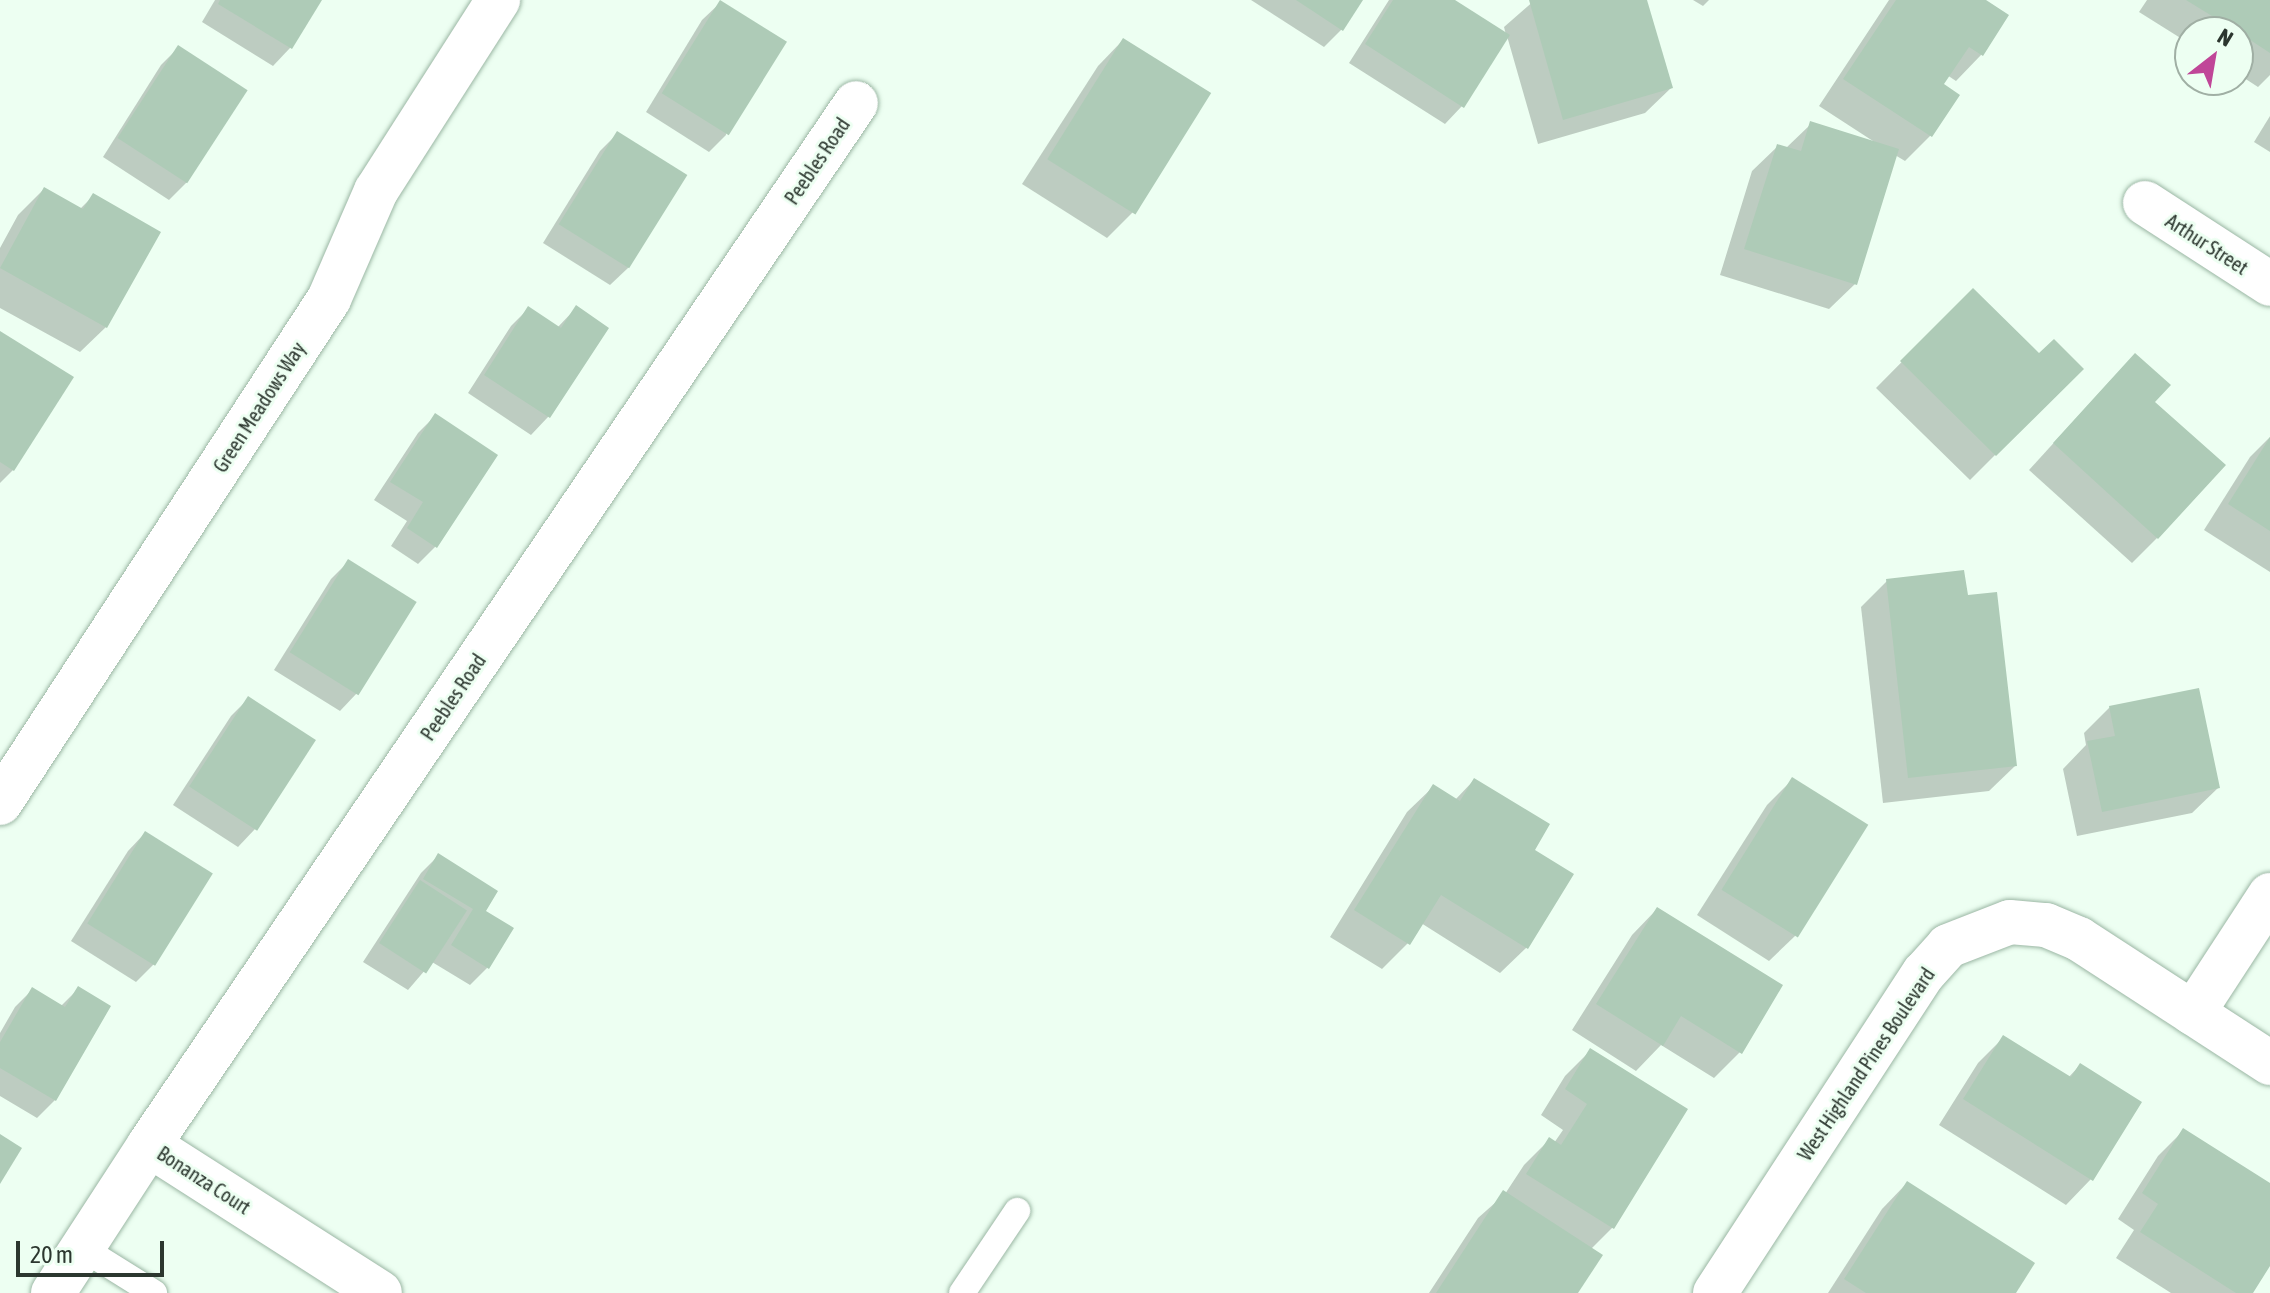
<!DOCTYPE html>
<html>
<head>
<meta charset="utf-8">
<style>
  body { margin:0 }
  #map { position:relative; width:2270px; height:1293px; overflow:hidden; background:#edfff2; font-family:"Asap Condensed",sans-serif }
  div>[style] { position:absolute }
  .shadow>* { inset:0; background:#0003 }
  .building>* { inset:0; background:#aecbb7; transform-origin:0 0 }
  .roads { filter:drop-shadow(0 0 2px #9bb7a4) drop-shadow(0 0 2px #9bb7a4) }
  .lane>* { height:26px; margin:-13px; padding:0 13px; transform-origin:13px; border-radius:13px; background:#fff }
  .street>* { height:44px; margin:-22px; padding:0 22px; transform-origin:22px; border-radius:22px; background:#fff }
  span { translate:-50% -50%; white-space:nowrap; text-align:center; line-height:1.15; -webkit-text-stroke:6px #edfff2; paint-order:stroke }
  .street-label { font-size:20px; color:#2c372f }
  .north { position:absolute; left:2174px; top:16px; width:80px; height:80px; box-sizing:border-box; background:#edfff2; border:2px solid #a0afa4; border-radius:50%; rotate:31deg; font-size:22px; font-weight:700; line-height:32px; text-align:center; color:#2c372f }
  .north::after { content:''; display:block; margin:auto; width:28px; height:36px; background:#c04698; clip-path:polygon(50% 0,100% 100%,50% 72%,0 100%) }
  .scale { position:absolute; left:16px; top:1241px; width:148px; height:36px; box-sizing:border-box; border:4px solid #2c372f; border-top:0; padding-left:10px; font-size:24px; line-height:28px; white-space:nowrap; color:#2c372f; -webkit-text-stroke:6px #edfff2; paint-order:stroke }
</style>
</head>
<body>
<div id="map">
  <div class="shadow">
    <i style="clip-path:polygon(215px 0,320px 0,290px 48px,273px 66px,202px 22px)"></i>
    <i style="clip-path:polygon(1251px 0,1361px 0,1342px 29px,1324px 47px)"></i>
    <i style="clip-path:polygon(1389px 0,1451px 0,1506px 35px,1504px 27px,1535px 0,1645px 0,1671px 88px,1645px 113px,1538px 144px,1507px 36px,1462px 106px,1445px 124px,1349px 63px)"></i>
    <i style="clip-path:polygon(1693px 0,1709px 0,1703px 6px)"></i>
    <i style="clip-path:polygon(1889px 0,1982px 0,2006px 16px,1981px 55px,1956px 81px,1947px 75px,1941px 85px,1957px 95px,1930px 136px,1905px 161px,1895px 155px,1855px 284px,1829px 309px,1720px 275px,1752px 171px,1778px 146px,1786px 148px,1811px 124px,1876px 143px,1819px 106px)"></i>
    <i style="clip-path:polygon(2147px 0,2270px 0,2270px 75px,2258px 87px,2238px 74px,2238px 32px,2190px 32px,2190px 44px,2139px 12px)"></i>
    <i style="clip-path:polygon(720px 3px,726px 135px,709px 152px,646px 112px,702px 20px)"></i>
    <i style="clip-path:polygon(1123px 40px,1133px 212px,1107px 238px,1022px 184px,1098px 66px)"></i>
    <i style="clip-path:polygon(179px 47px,187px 182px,169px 200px,103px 157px,161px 65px)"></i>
    <i style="clip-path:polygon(2270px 116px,2270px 152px,2254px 142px)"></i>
    <i style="clip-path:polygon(617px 134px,628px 268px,610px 285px,543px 243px,600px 151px)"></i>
    <i style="clip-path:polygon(44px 189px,79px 210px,93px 196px,106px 327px,80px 352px,0 308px,0 248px,18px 215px)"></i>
    <i style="clip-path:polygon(1973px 290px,2039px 356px,2081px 369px,1970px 480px,1876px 388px)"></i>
    <i style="clip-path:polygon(576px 308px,607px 328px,548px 417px,531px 435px,468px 393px,511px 326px,528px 309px,557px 328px)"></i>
    <i style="clip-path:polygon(0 334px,13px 470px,0 483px)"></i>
    <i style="clip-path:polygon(2110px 381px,2152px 402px,2157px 538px,2132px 563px,2029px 470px)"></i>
    <i style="clip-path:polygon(435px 416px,435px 547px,418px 564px,391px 546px,407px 521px,374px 500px,418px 433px)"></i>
    <i style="clip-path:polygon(2270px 437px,2270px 572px,2204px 530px,2250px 457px)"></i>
    <i style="clip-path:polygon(348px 562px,414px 602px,357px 693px,340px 711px,274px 670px,331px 579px)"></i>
    <i style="clip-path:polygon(1887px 581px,1966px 597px,2015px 766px,1989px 791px,1883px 803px,1861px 607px)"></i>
    <i style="clip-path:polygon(248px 699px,313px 740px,255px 829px,238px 847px,173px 805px,231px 716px)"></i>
    <i style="clip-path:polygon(2110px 707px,2218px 788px,2192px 813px,2077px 836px,2063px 769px,2086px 745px,2084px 733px)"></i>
    <i style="clip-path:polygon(1474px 780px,1532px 850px,1526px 948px,1500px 973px,1421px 923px,1408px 943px,1382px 969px,1330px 937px,1407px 812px,1433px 787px,1455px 800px)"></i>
    <i style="clip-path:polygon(1792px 780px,1795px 936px,1769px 961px,1697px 915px,1767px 805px)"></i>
    <i style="clip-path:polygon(145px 833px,211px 873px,154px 964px,136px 982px,71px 941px,128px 851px)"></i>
    <i style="clip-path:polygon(438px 856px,483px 911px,487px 968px,470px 985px,432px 962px,408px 990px,363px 962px,421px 873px)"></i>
    <i style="clip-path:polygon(1657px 909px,1740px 1052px,1714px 1078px,1661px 1045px,1636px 1071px,1572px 1030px,1632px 935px)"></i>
    <i style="clip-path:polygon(78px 989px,55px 1100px,37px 1118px,0 1096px,0 1033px,15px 1007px,32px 990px,61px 1006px)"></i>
    <i style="clip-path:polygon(2003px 1038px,2068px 1078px,2080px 1065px,2091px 1179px,2066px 1205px,1939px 1125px,1978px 1063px)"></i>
    <i style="clip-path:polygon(1590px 1051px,1613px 1227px,1590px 1250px,1576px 1293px,1429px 1293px,1478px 1218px,1505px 1194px,1524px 1165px,1549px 1140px,1554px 1143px,1563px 1130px,1541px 1115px,1565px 1076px)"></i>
    <i style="clip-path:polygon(2184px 1130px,2270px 1185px,2270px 1262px,2250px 1293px,2171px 1293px,2116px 1258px,2134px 1230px,2118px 1219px,2158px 1156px)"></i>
    <i style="clip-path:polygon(1907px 1183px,2014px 1293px,1828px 1293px,1882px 1209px)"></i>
  </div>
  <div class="building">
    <i style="clip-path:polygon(220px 0,322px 0,292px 49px,218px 4px)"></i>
    <i style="left:720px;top:0;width:79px;height:110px;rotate:32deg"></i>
    <i style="clip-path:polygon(1296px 0,1363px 0,1343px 31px)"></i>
    <i style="clip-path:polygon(1393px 0,1455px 0,1510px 35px,1464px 108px,1365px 44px)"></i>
    <i style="clip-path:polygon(1529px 0,1647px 0,1673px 88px,1563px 120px)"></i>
    <i style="clip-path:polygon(1896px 0,1986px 0,2009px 15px,1983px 56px,1969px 47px,1944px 84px,1960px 95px,1932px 137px,1843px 79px)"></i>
    <i style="clip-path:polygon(2186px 0,2270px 0,2270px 53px,2238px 32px)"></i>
    <i style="left:1123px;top:38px;width:104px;height:143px;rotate:32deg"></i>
    <i style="left:178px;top:45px;width:83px;height:111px;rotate:33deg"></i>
    <i style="clip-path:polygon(1810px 121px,1899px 149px,1857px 285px,1744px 249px,1777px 144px,1801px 151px)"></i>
    <i style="left:617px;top:131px;width:83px;height:110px;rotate:32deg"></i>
    <i style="clip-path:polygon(44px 187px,83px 209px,93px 193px,161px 232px,107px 328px,0 268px)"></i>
    <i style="clip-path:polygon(1973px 288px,2039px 353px,2054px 339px,2084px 369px,1996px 456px,1900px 361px)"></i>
    <i style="clip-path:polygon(576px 305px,609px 328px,550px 418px,484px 375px,528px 306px,561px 328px)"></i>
    <i style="clip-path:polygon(0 331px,74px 377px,14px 471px,0 462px)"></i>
    <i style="clip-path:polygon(2135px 353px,2171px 385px,2155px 402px,2226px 465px,2158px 539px,2053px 443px)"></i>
    <i style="clip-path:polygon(435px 413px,498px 455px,437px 548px,407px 528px,423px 502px,390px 482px)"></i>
    <i style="clip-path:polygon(2270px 437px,2270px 531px,2228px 504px)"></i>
    <i style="left:348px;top:559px;width:81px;height:110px;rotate:32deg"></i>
    <i style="clip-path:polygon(1964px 570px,1968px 595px,1997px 592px,2017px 766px,1908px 778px,1886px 579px)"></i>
    <i style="clip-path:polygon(2199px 688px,2220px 788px,2102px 812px,2087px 741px,2115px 736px,2109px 706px)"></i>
    <i style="left:248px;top:696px;width:81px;height:108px;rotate:33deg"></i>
    <i style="left:1792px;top:777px;width:90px;height:133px;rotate:32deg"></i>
    <i style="clip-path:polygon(1474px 778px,1550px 824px,1535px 850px,1574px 874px,1528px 949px,1441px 895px,1410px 945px,1354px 910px,1433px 784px,1460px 801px)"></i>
    <i style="left:145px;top:831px;width:80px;height:109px;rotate:32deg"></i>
    <i style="clip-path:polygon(438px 853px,498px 891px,486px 911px,514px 928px,489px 969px,451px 945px,473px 909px,423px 879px)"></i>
    <i style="left:420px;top:880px;width:56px;height:75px;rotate:33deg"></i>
    <i style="clip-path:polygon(1657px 907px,1783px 985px,1742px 1054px,1681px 1016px,1663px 1046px,1596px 1004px)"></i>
    <i style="clip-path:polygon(78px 986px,111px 1006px,56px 1101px,0 1068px,0 1042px,32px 987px,65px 1007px)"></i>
    <i style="clip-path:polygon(2003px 1035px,2071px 1077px,2080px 1063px,2142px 1102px,2093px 1181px,1963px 1099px)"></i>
    <i style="clip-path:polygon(1590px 1048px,1688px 1109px,1614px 1229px,1526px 1174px,1549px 1137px,1561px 1145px,1587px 1104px,1565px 1089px)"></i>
    <i style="clip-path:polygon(2183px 1128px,2270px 1183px,2270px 1266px,2253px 1293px,2236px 1293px,2140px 1232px,2158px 1204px,2142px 1193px)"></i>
    <i style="clip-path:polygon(0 1134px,22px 1148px,0 1184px)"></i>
    <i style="clip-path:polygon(1907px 1181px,2035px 1263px,2016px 1293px,1866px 1293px,1844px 1279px)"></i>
    <i style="clip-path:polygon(1503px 1190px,1603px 1255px,1578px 1293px,1436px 1293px)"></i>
  </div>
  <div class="roads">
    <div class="lane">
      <i style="left:82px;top:1248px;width:85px;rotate:32deg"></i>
      <i style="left:962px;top:1293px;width:99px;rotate:-56.1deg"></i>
    </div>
    <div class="street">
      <i style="left:2145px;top:203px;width:149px;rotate:32.9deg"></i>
      <i style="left:0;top:803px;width:602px;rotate:-56.86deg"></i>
      <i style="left:329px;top:299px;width:118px;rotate:-66.5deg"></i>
      <i style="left:376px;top:191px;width:227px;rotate:-57.4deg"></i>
      <i style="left:2193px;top:1013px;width:141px;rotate:-56.9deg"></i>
      <i style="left:149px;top:1145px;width:274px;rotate:32.6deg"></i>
      <i style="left:53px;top:1293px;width:176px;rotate:-57deg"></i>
      <i style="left:149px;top:1145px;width:1259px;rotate:-55.84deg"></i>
      <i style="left:1715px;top:1293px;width:382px;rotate:-56.9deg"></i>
      <i style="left:1924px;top:973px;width:36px;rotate:-48deg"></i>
      <i style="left:1948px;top:946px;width:66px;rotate:-21.2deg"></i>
      <i style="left:2010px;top:922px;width:36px;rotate:5deg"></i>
      <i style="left:2046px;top:925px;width:36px;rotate:23deg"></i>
      <i style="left:2079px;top:939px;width:228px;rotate:33deg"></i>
    </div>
  </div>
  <div class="street-label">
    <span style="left:817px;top:161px;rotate:-56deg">Peebles Road</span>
    <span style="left:2207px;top:244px;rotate:33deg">Arthur Street</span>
    <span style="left:259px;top:407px;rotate:-57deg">Green Meadows Way</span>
    <span style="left:453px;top:697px;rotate:-56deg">Peebles Road</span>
    <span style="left:1866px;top:1064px;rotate:-56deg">West Highland Pines Boulevard</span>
    <span style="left:204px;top:1180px;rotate:33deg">Bonanza Court</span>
  </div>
  <div class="north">N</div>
  <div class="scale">20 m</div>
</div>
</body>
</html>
